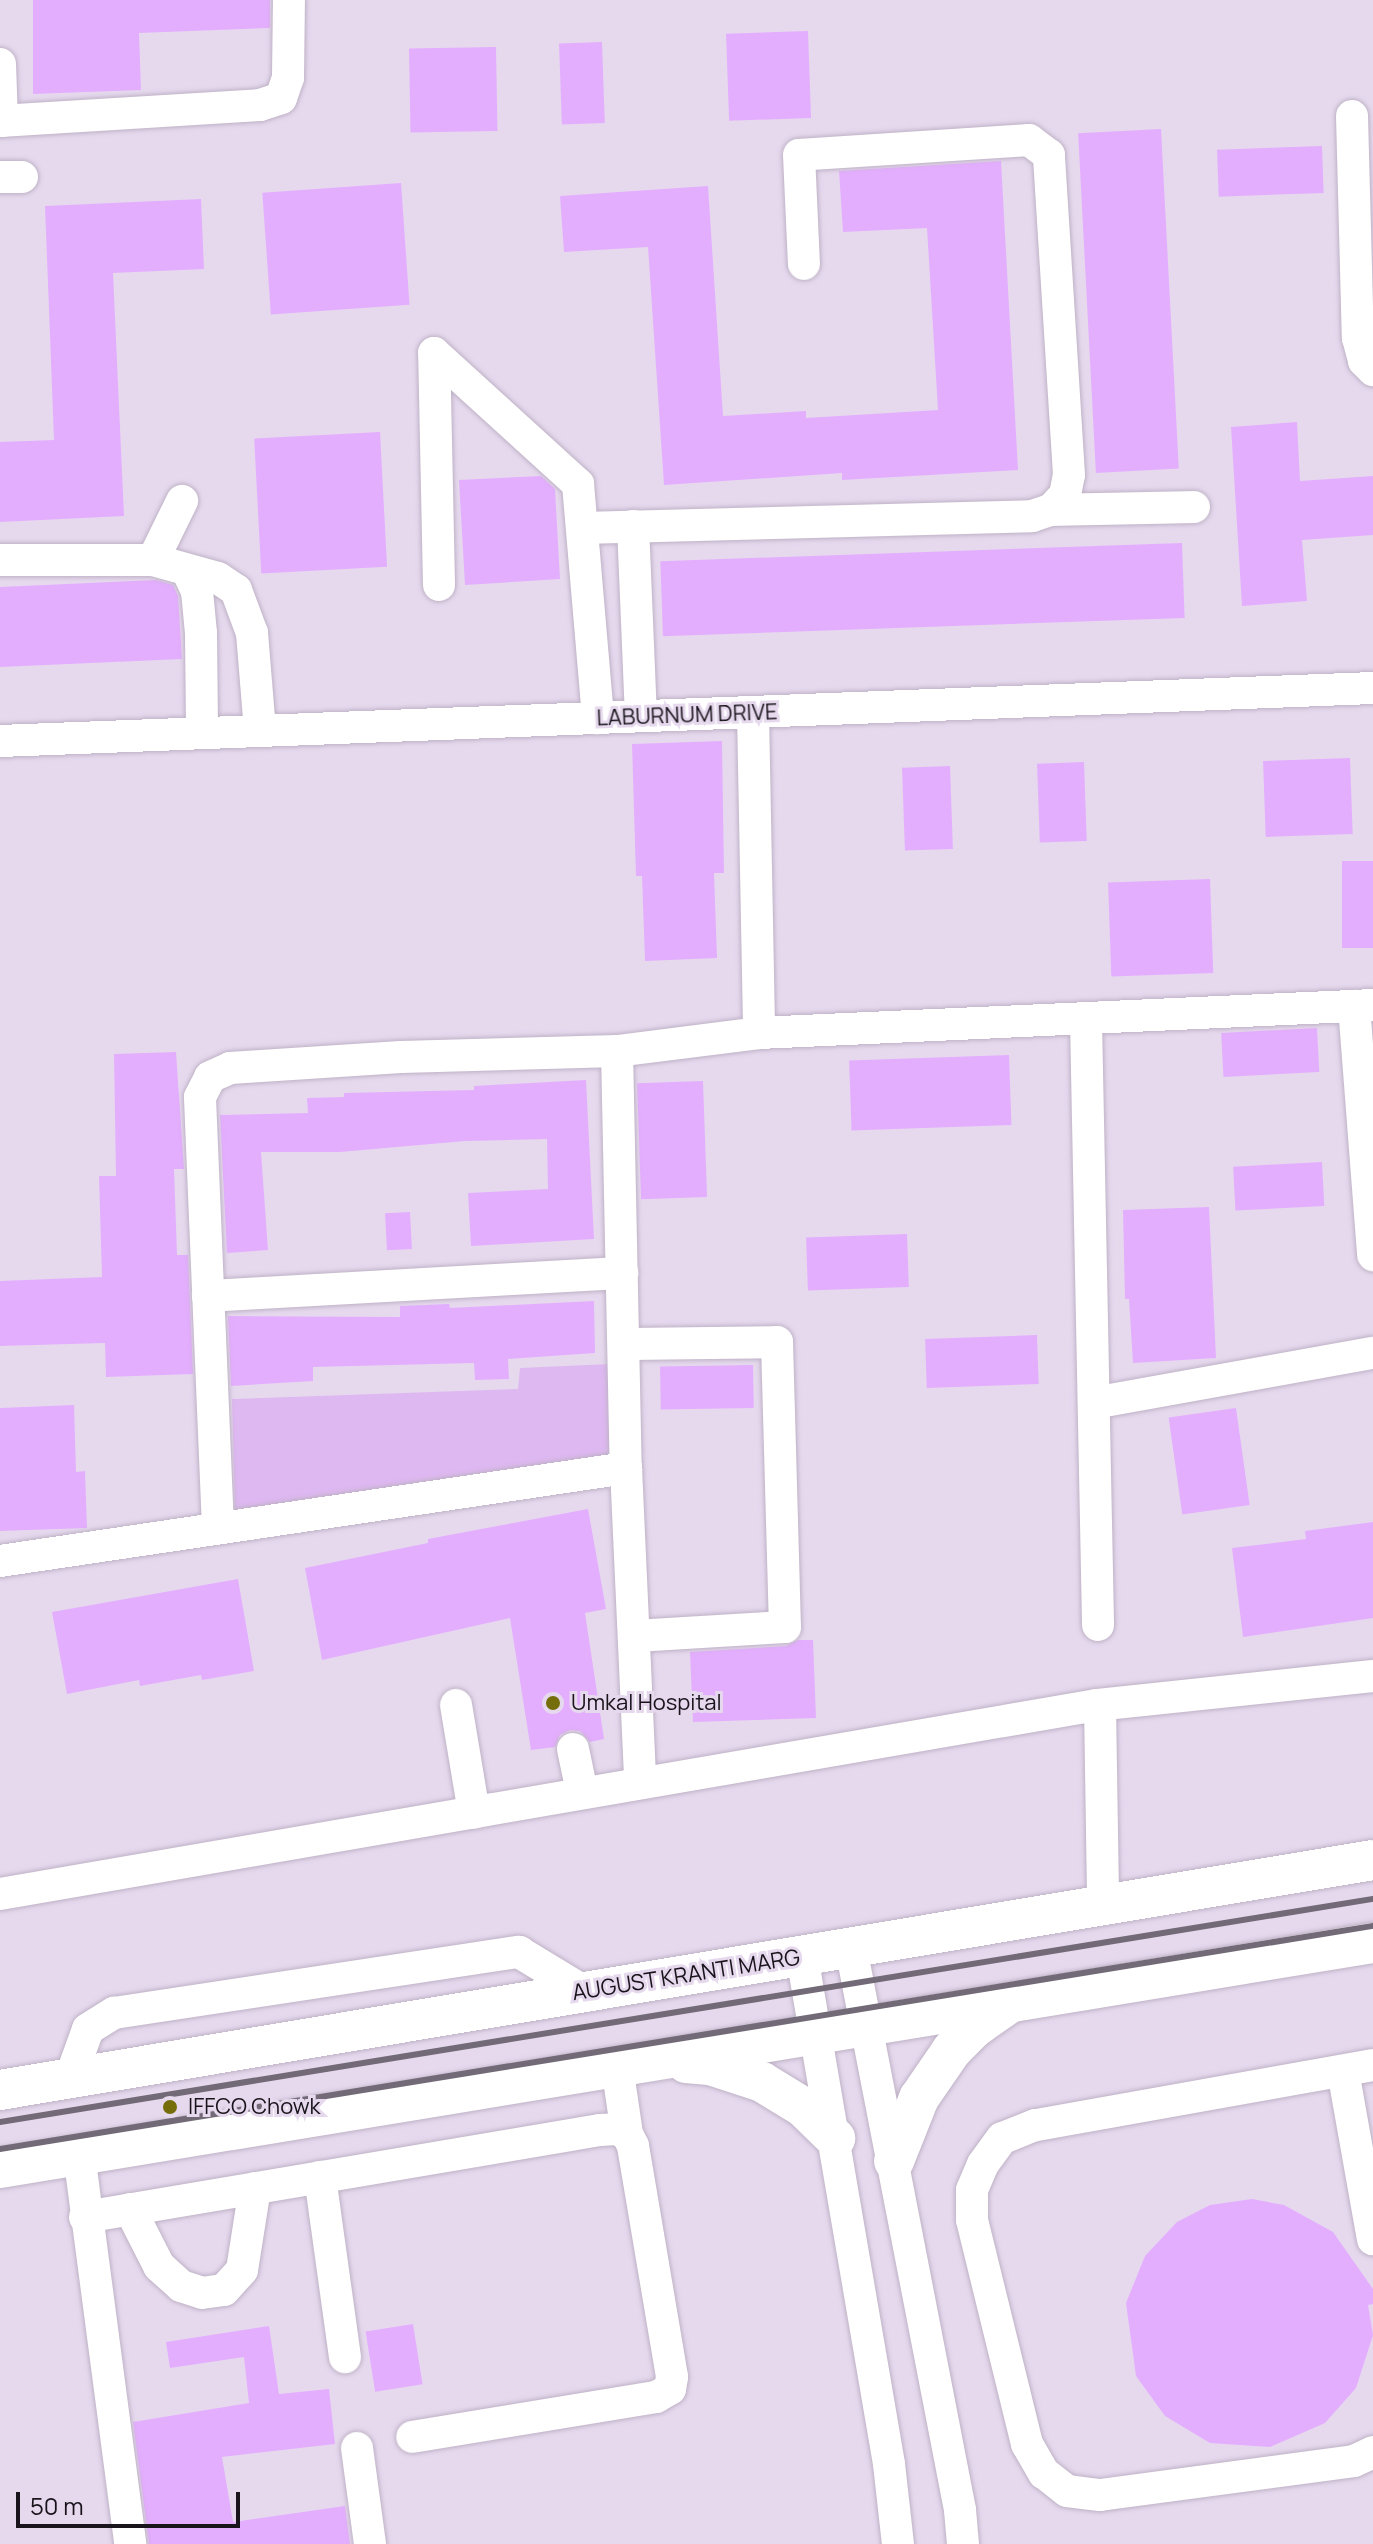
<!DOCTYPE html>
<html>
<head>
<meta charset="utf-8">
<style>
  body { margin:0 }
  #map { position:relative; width:1373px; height:2544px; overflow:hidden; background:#e6d9ee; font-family:Manrope,sans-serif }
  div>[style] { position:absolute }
  .green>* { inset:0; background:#deb8f1 }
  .building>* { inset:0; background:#e4aefe; transform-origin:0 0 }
  .roads { filter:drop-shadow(0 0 2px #bfb2c6) drop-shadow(0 0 2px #bfb2c6) }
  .minor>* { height:32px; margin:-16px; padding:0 16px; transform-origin:16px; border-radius:16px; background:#fff }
  .major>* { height:40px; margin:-20px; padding:0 20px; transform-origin:20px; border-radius:20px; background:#fff }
  .rail>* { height:6px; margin:-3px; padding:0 3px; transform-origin:3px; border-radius:3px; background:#726a77 }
  .dots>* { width:22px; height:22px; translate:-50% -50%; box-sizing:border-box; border:4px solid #e6d9ee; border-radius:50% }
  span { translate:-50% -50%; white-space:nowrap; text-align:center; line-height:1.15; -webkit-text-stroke:6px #e6d9ee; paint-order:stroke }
  .street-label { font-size:22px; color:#19141b }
  .poi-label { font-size:22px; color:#19141b }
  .left { translate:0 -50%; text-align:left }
  .scale { position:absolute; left:16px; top:2492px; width:224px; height:36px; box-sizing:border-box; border:4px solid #19141b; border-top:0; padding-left:10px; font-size:24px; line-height:28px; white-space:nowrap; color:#19141b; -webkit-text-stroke:6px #e6d9ee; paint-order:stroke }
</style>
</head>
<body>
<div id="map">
  <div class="green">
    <i style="clip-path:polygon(610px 1364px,612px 1456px,235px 1512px,232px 1399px,518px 1389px,520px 1368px)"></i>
  </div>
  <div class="building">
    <i style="clip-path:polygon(33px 0,270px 0,270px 28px,139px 33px,141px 90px,33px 94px)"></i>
    <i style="left:808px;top:31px;width:87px;height:82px;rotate:88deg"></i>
    <i style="left:602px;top:42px;width:81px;height:43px;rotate:88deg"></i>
    <i style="left:496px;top:47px;width:84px;height:87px;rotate:89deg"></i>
    <i style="left:1161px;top:129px;width:340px;height:83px;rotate:87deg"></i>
    <i style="left:1322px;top:146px;width:47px;height:105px;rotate:88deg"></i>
    <i style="clip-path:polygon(1001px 161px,1018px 470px,842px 480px,842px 473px,664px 485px,648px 247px,564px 252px,560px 196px,708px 186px,723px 416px,806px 411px,806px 418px,938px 410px,927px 228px,843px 232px,839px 171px)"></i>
    <i style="left:401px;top:183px;width:122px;height:139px;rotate:86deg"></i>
    <i style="clip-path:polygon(201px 199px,204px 269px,113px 273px,124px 516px,0 522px,0 442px,54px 440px,45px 206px)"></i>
    <i style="clip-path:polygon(1297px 422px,1300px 481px,1373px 476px,1373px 535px,1302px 540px,1307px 601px,1242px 606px,1231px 427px)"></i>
    <i style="left:380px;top:432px;width:135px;height:126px;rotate:87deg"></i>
    <i style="clip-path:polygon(541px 476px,555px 489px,560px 579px,465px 585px,459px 480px)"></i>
    <i style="left:1182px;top:543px;width:75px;height:522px;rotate:88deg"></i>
    <i style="clip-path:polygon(156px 580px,173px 585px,178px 596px,182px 659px,0 667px,0 587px)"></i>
    <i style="clip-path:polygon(722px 741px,724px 873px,714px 873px,717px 958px,645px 961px,642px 876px,636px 876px,632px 744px)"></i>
    <i style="left:1350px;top:758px;width:76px;height:87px;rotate:88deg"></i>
    <i style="left:1084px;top:762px;width:79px;height:47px;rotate:88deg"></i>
    <i style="left:950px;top:766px;width:83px;height:48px;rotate:88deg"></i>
    <i style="left:1373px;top:861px;width:87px;height:31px;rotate:90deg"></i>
    <i style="left:1210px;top:879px;width:94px;height:102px;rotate:88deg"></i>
    <i style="left:1317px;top:1028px;width:44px;height:96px;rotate:87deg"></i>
    <i style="clip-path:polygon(176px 1052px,184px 1169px,174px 1169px,177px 1255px,188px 1255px,193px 1374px,106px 1377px,105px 1343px,0 1346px,0 1281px,102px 1277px,99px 1176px,116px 1176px,114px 1054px)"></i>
    <i style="left:1009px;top:1055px;width:70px;height:160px;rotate:88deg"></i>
    <i style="clip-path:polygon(586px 1080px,594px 1239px,471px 1246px,468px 1193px,548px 1189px,547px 1139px,465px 1141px,340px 1152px,261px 1152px,268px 1250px,227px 1253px,220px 1115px,308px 1113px,307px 1098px,344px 1097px,344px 1093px,474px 1090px,474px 1086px)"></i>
    <i style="left:703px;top:1081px;width:116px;height:66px;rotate:88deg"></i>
    <i style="left:1322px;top:1162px;width:44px;height:89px;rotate:87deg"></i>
    <i style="clip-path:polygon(1209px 1207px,1216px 1358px,1133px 1363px,1129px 1299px,1125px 1299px,1123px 1210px)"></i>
    <i style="left:410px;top:1212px;width:37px;height:25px;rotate:87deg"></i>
    <i style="left:907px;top:1234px;width:53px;height:101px;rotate:88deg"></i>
    <i style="clip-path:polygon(594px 1301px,595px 1353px,508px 1359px,509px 1379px,475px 1380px,474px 1363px,313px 1367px,313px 1381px,231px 1386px,228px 1316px,400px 1317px,400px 1306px,449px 1304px,450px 1308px)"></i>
    <i style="left:1037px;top:1335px;width:49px;height:112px;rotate:88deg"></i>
    <i style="left:753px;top:1365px;width:43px;height:93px;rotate:89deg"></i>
    <i style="clip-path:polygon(74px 1405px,76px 1472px,85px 1471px,87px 1528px,0 1531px,0 1408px)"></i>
    <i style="left:1236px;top:1408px;width:98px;height:68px;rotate:82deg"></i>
    <i style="clip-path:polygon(588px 1509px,606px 1609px,585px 1613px,604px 1739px,590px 1742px,580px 1731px,570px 1730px,560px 1735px,555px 1747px,531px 1750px,510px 1618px,322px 1660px,305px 1568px,428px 1543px,428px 1539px)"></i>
    <i style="clip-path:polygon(1373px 1522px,1373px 1618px,1243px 1637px,1232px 1548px,1306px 1539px,1305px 1531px)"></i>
    <i style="clip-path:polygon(238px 1579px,254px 1671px,202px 1680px,201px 1675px,140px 1686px,139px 1680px,67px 1694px,52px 1612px)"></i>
    <i style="clip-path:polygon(798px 1640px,813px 1640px,816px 1718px,693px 1722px,690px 1652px,786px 1646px)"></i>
    <i style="clip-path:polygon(1252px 2199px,1284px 2205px,1333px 2232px,1373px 2289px,1373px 2304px,1368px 2305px,1373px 2335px,1356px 2388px,1325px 2423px,1270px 2447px,1210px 2443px,1165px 2416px,1136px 2376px,1126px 2303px,1145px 2256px,1177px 2222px,1210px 2205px)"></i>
    <i style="left:413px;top:2324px;width:61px;height:48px;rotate:81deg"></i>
    <i style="clip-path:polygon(269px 2326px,279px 2394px,329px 2389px,335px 2444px,222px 2457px,233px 2522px,345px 2506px,350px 2544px,149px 2544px,133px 2422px,249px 2403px,244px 2357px,170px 2368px,166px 2342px)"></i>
  </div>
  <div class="roads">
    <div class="minor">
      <i style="left:0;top:64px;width:57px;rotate:88deg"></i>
      <i style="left:1352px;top:116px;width:222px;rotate:88.5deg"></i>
      <i style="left:1358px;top:338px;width:24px;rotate:75deg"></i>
      <i style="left:1364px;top:361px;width:13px;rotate:45deg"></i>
      <i style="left:0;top:121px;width:260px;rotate:-3.5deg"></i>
      <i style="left:260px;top:105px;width:22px;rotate:-18deg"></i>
      <i style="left:281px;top:98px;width:21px;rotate:-71deg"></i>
      <i style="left:288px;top:78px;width:78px;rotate:-89.3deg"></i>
      <i style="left:0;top:177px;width:22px"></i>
      <i style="left:1051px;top:510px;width:143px;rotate:-1.2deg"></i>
      <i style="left:633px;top:526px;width:190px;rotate:87.6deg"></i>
      <i style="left:582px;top:528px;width:450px;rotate:-1.5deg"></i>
      <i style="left:1032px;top:516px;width:20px;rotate:-18deg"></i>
      <i style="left:1051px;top:510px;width:21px;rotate:-47deg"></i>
      <i style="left:1065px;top:495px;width:20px;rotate:-79deg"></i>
      <i style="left:1069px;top:475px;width:321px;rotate:-93.6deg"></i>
      <i style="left:1049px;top:155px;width:25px;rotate:-143deg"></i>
      <i style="left:1029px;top:140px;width:230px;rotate:176.3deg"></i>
      <i style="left:799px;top:155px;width:109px;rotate:87.4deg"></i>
      <i style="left:0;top:560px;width:153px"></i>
      <i style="left:153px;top:560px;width:67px;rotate:15.5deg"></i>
      <i style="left:218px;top:578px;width:22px;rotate:34deg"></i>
      <i style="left:236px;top:590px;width:46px;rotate:69.6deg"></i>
      <i style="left:252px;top:633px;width:98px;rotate:85.3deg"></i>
      <i style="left:153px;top:560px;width:66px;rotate:-63.8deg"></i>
      <i style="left:187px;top:570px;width:23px;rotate:65deg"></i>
      <i style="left:197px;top:591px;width:42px;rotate:84.6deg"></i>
      <i style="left:201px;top:633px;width:100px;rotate:89.4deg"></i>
      <i style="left:439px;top:585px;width:232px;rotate:-91.2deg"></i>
      <i style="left:434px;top:353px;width:195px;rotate:42.3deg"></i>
      <i style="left:578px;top:484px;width:235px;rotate:85.1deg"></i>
      <i style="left:753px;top:713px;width:320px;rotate:88.9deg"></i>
      <i style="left:0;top:741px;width:1374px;rotate:-2.21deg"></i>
      <i style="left:1354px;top:1006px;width:250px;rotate:85.6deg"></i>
      <i style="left:1086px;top:1020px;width:605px;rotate:88.86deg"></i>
      <i style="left:617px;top:1051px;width:417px;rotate:88.8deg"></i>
      <i style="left:626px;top:1468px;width:314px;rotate:87.4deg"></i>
      <i style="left:208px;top:1296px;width:415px;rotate:-3.2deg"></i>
      <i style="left:624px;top:1344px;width:153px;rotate:-0.7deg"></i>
      <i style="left:777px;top:1342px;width:285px;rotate:88.4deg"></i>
      <i style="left:785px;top:1627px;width:151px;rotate:176.6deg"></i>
      <i style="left:1094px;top:1403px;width:283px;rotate:-10.2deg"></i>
      <i style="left:218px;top:1528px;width:431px;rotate:-92.4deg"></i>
      <i style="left:200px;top:1097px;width:22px;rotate:-63deg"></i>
      <i style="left:210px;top:1077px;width:22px;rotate:-24deg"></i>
      <i style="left:230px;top:1068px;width:171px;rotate:-3.7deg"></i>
      <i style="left:401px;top:1057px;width:216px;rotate:-1.6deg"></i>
      <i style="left:617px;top:1051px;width:143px;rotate:-7.2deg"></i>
      <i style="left:759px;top:1033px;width:615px;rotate:-2.61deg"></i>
      <i style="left:0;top:1561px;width:633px;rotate:-8.45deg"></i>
      <i style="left:456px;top:1705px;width:109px;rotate:80.5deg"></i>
      <i style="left:1100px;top:1705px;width:200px;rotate:89.1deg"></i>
      <i style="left:573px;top:1749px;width:44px;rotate:78.2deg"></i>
      <i style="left:0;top:1894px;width:1113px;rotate:-9.78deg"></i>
      <i style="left:1097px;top:1705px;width:278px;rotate:-6deg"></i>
      <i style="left:851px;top:1948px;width:572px;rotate:79.02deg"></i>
      <i style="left:960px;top:2510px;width:34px;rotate:85deg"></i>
      <i style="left:802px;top:1956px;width:515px;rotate:80.28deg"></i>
      <i style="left:889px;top:2464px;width:81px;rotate:83.6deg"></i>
      <i style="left:1373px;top:2065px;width:343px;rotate:169.9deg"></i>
      <i style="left:1035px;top:2125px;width:35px;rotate:158deg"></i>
      <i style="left:1002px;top:2138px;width:32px;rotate:126deg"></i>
      <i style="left:983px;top:2164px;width:28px;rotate:113deg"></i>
      <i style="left:972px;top:2190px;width:30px;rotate:90deg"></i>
      <i style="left:972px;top:2220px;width:231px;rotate:76.2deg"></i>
      <i style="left:1027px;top:2444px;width:34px;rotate:60deg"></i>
      <i style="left:1044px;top:2473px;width:29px;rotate:38deg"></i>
      <i style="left:1067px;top:2491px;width:33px;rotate:7deg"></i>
      <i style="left:1100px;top:2495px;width:256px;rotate:-7.6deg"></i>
      <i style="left:1354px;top:2461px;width:21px;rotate:-25deg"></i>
      <i style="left:617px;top:2066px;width:69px;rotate:81.6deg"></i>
      <i style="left:1343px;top:2071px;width:171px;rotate:79.9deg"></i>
      <i style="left:70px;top:2079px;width:53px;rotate:-70.2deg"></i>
      <i style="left:88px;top:2029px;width:31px;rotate:-32deg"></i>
      <i style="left:114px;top:2013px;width:410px;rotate:-8.6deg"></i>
      <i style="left:519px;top:1952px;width:77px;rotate:31.2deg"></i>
      <i style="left:79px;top:2154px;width:393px;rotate:82.5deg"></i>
      <i style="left:320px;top:2177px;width:182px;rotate:82.1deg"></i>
      <i style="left:130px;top:2209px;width:64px;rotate:63deg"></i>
      <i style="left:159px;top:2266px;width:30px;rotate:42deg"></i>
      <i style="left:181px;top:2286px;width:22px;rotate:18deg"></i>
      <i style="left:202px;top:2293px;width:22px;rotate:-8deg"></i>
      <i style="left:224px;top:2290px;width:27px;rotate:-48deg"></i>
      <i style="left:242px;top:2270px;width:83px;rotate:-81deg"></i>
      <i style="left:85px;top:2217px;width:522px;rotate:-9.59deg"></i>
      <i style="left:600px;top:2130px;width:17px;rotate:-3deg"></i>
      <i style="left:617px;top:2129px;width:11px;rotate:27deg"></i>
      <i style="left:627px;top:2134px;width:13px;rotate:63deg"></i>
      <i style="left:633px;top:2146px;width:234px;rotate:80.4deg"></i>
      <i style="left:672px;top:2377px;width:12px;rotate:99deg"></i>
      <i style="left:670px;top:2389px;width:16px;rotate:150deg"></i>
      <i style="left:656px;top:2397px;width:247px;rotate:170.7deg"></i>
      <i style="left:357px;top:2448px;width:97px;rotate:82.3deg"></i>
    </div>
    <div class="major">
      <i style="left:686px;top:2063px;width:24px;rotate:5deg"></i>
      <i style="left:710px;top:2065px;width:55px;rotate:18.1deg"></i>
      <i style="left:762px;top:2082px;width:48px;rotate:31.4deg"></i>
      <i style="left:803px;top:2107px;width:45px;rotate:44.1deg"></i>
      <i style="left:0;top:2090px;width:1392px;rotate:-9.51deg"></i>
      <i style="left:894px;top:2161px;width:68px;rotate:-68.4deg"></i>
      <i style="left:919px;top:2098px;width:58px;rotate:-55.5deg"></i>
      <i style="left:952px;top:2050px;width:31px;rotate:-45deg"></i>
      <i style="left:974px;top:2028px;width:39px;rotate:-35deg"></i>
      <i style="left:0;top:2168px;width:1391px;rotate:-9.31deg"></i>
    </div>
  </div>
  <div class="rail">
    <i style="left:0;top:2122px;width:1391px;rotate:-9.23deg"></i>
    <i style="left:0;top:2149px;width:1391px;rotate:-9.23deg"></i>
  </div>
  <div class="dots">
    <i style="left:553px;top:1703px;background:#756d09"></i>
    <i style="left:170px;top:2107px;background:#756d09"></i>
  </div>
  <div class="street-label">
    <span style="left:687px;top:715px;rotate:-2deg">LABURNUM DRIVE</span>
    <span style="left:686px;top:1975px;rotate:-9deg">AUGUST KRANTI MARG</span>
  </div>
  <div class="poi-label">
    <span class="left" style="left:571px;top:1703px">Umkal Hospital</span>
    <span class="left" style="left:188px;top:2107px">IFFCO Chowk</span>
  </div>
  <div class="scale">50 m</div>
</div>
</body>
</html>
